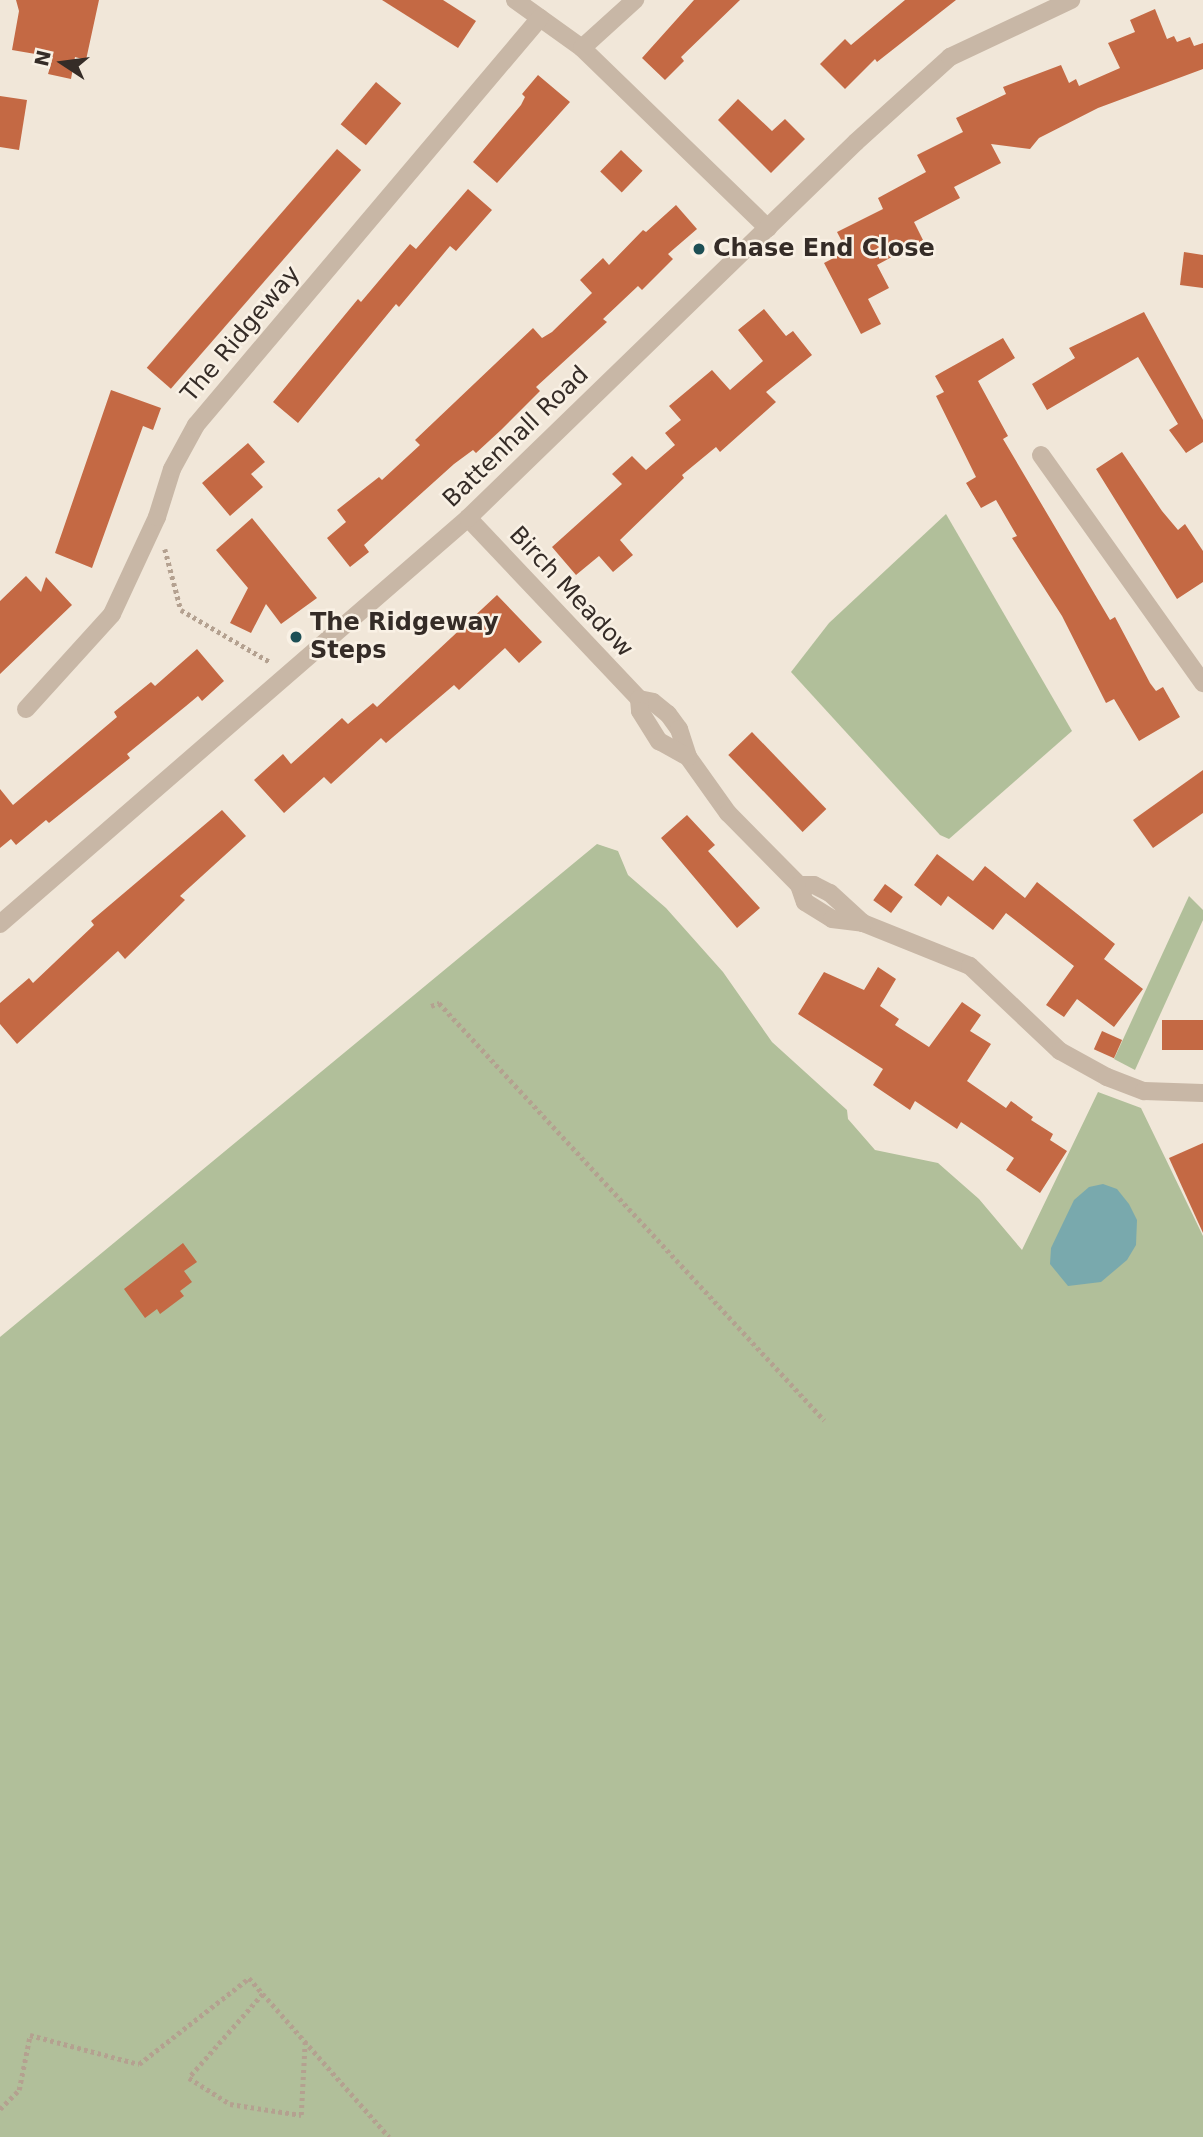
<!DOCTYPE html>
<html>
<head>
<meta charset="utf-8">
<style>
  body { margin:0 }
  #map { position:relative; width:1203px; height:2137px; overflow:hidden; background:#f1e7d9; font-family:"DejaVu Sans",sans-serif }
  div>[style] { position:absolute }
  .green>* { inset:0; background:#b1bf9a }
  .water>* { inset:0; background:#79a9ad }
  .building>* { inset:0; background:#c46944; transform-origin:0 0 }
  .path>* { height:4.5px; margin-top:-2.25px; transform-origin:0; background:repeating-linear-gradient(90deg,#b4a190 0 3.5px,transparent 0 7px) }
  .minor>* { height:18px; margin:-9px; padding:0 9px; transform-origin:9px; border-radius:9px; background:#c8b7a6 }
  .dots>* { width:19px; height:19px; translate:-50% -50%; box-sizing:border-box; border:4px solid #f9f1e5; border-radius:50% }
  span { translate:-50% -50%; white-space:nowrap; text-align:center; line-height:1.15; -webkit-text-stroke:5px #f9f1e5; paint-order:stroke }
  .poi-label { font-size:24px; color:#352c27; font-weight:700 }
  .left { translate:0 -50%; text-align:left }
  .street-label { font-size:24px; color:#352c27 }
  .north { position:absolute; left:28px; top:28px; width:70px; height:70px; -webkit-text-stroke:5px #f9f1e5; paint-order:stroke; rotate:283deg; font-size:19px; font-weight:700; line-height:28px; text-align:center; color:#352c27 }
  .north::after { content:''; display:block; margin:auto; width:24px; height:32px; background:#352c27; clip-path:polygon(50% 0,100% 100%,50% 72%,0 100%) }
</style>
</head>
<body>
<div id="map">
  <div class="green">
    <i style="clip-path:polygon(946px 514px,1072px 731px,949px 839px,940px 835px,791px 672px,829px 623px)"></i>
    <i style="clip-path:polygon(597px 844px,618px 851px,628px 875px,666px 908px,723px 972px,772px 1042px,847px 1110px,848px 1119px,875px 1150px,938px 1163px,979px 1199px,1022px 1250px,1098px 1092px,1141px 1108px,1203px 1236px,1203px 2137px,0 2137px,0 1337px)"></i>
    <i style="clip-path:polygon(1189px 896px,1203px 910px,1203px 920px,1135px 1070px,1114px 1059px)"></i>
  </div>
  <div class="water">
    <i style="clip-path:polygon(1103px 1184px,1117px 1189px,1129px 1204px,1137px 1220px,1136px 1245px,1127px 1260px,1101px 1282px,1068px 1286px,1050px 1264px,1051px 1248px,1074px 1200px,1089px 1187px)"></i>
  </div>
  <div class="building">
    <i style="clip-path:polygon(16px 0,99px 0,86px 60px,75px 57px,71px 79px,48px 74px,53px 57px,12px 50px,19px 11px)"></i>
    <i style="clip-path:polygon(382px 0,443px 0,476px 21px,458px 48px)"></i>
    <i style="clip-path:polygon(694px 0,740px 0,681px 57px,684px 61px,665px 80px,642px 58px)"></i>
    <i style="clip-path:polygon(905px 0,956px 0,877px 62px,875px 59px,845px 89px,820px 64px,845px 39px,851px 45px)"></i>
    <i style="clip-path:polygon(1155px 9px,1167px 39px,1174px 36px,1177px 42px,1190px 37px,1194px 46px,1203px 43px,1203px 69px,1098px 108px,1039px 138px,1030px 149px,991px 144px,1001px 163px,954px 187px,960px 198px,914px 222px,923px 240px,877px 265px,889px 288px,868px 299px,881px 324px,861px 334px,824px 263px,847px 251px,837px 232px,883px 209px,878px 198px,926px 172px,917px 155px,963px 132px,956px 118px,1006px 94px,1003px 87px,1061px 65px,1069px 83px,1076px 79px,1079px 86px,1120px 68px,1108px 43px,1135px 32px,1130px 20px)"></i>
    <i style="clip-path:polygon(538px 75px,570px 102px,497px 183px,473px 162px,521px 105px,525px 97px,522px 94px)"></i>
    <i style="left:376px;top:82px;width:33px;height:55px;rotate:40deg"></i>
    <i style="clip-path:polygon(0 96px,27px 100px,19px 150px,0 147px)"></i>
    <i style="clip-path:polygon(738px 99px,772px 131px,785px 119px,805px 139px,771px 173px,718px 120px)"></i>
    <i style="left:337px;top:149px;width:32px;height:290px;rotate:41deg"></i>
    <i style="left:621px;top:150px;width:30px;height:30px;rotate:44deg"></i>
    <i style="clip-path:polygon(468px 189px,492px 210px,456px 251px,450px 246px,399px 307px,396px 304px,298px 423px,273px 402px,358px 299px,361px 302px,410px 244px,416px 249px)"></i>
    <i style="clip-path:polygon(676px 205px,697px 229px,668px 254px,673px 259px,642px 290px,638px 286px,603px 319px,607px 322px,536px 387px,540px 391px,501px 430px,476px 453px,473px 450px,454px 464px,364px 545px,369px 552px,350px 567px,327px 538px,346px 522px,337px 510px,379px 477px,382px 480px,420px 445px,415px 440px,533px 328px,542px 338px,552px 332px,592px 293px,580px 280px,603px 258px,609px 265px,643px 230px,646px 232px)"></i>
    <i style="clip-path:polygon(1184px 252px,1203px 255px,1203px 288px,1180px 285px)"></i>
    <i style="clip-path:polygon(764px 309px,786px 336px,793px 331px,812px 355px,766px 392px,776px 402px,720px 452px,716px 447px,682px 475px,684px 478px,620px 540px,633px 555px,613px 572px,599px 556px,576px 575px,552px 547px,622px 484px,612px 474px,632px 456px,646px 470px,675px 445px,665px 433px,681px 420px,669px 406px,712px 370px,730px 390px,763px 361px,738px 330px)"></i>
    <i style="clip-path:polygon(1144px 312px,1203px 420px,1203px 442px,1186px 453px,1169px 430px,1178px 424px,1138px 357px,1047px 410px,1032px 384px,1075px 358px,1069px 348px)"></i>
    <i style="clip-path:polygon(1003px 338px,1015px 358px,978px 381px,1008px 436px,1003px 439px,1110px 620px,1115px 617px,1150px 683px,1156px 691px,1163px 687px,1180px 717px,1139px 741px,1114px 699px,1106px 703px,1062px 616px,1012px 538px,1017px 536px,996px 500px,981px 508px,966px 483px,976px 477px,936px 396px,944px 392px,935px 376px)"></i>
    <i style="clip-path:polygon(111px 390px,161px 408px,153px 430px,143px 426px,92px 568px,55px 553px)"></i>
    <i style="clip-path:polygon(248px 443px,265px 462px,251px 474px,263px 487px,230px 516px,202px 483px)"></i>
    <i style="clip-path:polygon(1122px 452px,1162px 511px,1178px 530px,1185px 524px,1203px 551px,1203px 582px,1177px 599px,1096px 469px)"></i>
    <i style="clip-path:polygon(252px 518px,317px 598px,281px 624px,266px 604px,251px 633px,230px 623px,248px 588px,216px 550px)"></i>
    <i style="clip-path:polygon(26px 576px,41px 592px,46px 577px,72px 605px,0 674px,0 601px)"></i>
    <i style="clip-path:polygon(497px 595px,542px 642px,519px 663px,505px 648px,459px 690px,454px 685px,386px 743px,381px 738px,331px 784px,324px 777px,284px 813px,254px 780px,283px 754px,291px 764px,342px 718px,348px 724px,373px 703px,377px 707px)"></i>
    <i style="clip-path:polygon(197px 649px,224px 681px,202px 701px,198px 696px,186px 706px,127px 754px,130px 758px,49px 823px,46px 820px,16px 845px,11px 839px,0 848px,0 789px,13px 805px,117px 717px,114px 712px,151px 682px,155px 686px)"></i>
    <i style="left:752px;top:732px;width:107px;height:33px;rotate:46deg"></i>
    <i style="clip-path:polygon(1203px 770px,1203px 813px,1153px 848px,1133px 820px)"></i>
    <i style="clip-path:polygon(222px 810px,246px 836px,180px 896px,185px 900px,125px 959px,118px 951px,17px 1044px,0 1024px,0 1003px,29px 978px,33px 983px,94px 925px,91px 921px)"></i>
    <i style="clip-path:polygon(687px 815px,715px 845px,708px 851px,760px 908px,737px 928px,661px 838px)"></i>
    <i style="clip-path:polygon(937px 854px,973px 881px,985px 866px,1025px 898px,1037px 882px,1115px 944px,1104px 959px,1143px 989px,1114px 1027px,1077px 999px,1064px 1017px,1046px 1005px,1074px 966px,1006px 913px,993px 930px,948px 896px,941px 906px,914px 885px)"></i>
    <i style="left:885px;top:884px;width:22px;height:20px;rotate:36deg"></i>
    <i style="clip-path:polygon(878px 967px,896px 979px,880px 1006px,899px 1019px,895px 1025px,929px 1047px,962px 1002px,981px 1015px,970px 1031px,991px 1044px,967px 1081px,1006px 1108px,1011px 1101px,1033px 1117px,1031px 1120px,1053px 1134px,1050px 1140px,1067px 1151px,1040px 1193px,1006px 1170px,1014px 1158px,961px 1122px,957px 1129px,915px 1101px,910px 1110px,873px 1085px,883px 1069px,798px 1014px,824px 972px,864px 990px)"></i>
    <i style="left:1162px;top:1020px;width:41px;height:30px"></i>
    <i style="left:1102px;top:1031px;width:22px;height:20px;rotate:24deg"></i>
    <i style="clip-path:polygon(1203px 1143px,1203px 1233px,1169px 1158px)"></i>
    <i style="clip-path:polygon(183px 1243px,197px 1262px,184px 1271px,192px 1282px,180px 1291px,184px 1296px,160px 1314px,157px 1309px,145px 1318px,124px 1289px)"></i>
  </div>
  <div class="path">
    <i style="left:165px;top:549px;width:63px;rotate:75.3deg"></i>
    <i style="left:181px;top:610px;width:103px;rotate:30.3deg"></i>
    <i style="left:431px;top:1006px;width:9px;rotate:-21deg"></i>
    <i style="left:439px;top:1003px;width:568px;rotate:47.28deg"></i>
    <i style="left:263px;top:1994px;width:112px;rotate:131.4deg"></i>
    <i style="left:189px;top:2078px;width:49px;rotate:32.4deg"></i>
    <i style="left:230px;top:2104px;width:72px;rotate:8.8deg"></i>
    <i style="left:301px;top:2115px;width:73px;rotate:-86.9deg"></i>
    <i style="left:0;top:2109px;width:27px;rotate:-45deg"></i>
    <i style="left:19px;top:2090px;width:56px;rotate:-78.7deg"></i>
    <i style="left:30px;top:2035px;width:113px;rotate:14.9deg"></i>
    <i style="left:139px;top:2064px;width:140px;rotate:-38deg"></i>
    <i style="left:249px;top:1978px;width:212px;rotate:48.6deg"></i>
  </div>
  <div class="minor">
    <i style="left:515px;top:0;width:82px;rotate:35.6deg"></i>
    <i style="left:582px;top:48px;width:259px;rotate:44.1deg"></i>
    <i style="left:582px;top:48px;width:72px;rotate:-42.2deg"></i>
    <i style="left:1041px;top:455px;width:280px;rotate:54.6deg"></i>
    <i style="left:468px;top:518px;width:249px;rotate:46.6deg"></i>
    <i style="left:639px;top:699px;width:14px;rotate:12deg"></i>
    <i style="left:653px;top:702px;width:19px;rotate:39deg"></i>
    <i style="left:668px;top:714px;width:19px;rotate:54deg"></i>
    <i style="left:679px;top:729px;width:29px;rotate:72deg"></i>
    <i style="left:688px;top:757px;width:69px;rotate:54.5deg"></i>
    <i style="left:728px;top:813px;width:101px;rotate:45.4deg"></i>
    <i style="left:799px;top:885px;width:18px;rotate:71deg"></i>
    <i style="left:805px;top:902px;width:32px;rotate:32deg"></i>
    <i style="left:832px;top:919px;width:31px;rotate:7deg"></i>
    <i style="left:863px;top:923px;width:115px;rotate:21.9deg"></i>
    <i style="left:970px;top:966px;width:124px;rotate:43.4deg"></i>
    <i style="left:1060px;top:1051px;width:54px;rotate:29deg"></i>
    <i style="left:1107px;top:1077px;width:40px;rotate:21deg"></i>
    <i style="left:1144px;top:1091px;width:59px;rotate:1.9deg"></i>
    <i style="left:639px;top:699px;width:12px;rotate:85deg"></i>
    <i style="left:640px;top:711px;width:36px;rotate:58deg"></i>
    <i style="left:659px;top:741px;width:33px;rotate:29deg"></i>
    <i style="left:26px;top:709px;width:128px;rotate:-47.8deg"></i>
    <i style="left:112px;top:614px;width:107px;rotate:-65.1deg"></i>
    <i style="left:157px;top:517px;width:50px;rotate:-72.6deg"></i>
    <i style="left:172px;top:469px;width:50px;rotate:-61.4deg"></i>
    <i style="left:196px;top:425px;width:533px;rotate:-49.8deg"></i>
    <i style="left:799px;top:885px;width:15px"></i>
    <i style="left:814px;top:885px;width:18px;rotate:27deg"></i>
    <i style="left:830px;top:893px;width:45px;rotate:42.3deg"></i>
    <i style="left:0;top:924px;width:620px;rotate:-40.94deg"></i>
    <i style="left:468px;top:518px;width:540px;rotate:-44.1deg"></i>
    <i style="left:856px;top:142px;width:127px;rotate:-42.1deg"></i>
    <i style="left:950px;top:57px;width:134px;rotate:-25.2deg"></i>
  </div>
  <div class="dots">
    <i style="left:699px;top:249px;background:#1d4f55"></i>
    <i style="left:296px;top:637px;background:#1d4f55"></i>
  </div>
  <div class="poi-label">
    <span class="left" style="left:713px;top:249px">Chase End Close</span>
    <span class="left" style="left:310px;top:637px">The Ridgeway<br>Steps</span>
  </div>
  <div class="street-label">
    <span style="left:241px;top:334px;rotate:-50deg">The Ridgeway</span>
    <span style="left:516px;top:437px;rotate:-44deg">Battenhall Road</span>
    <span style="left:571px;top:592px;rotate:47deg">Birch Meadow</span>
  </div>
  <div class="north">N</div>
</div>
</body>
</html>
